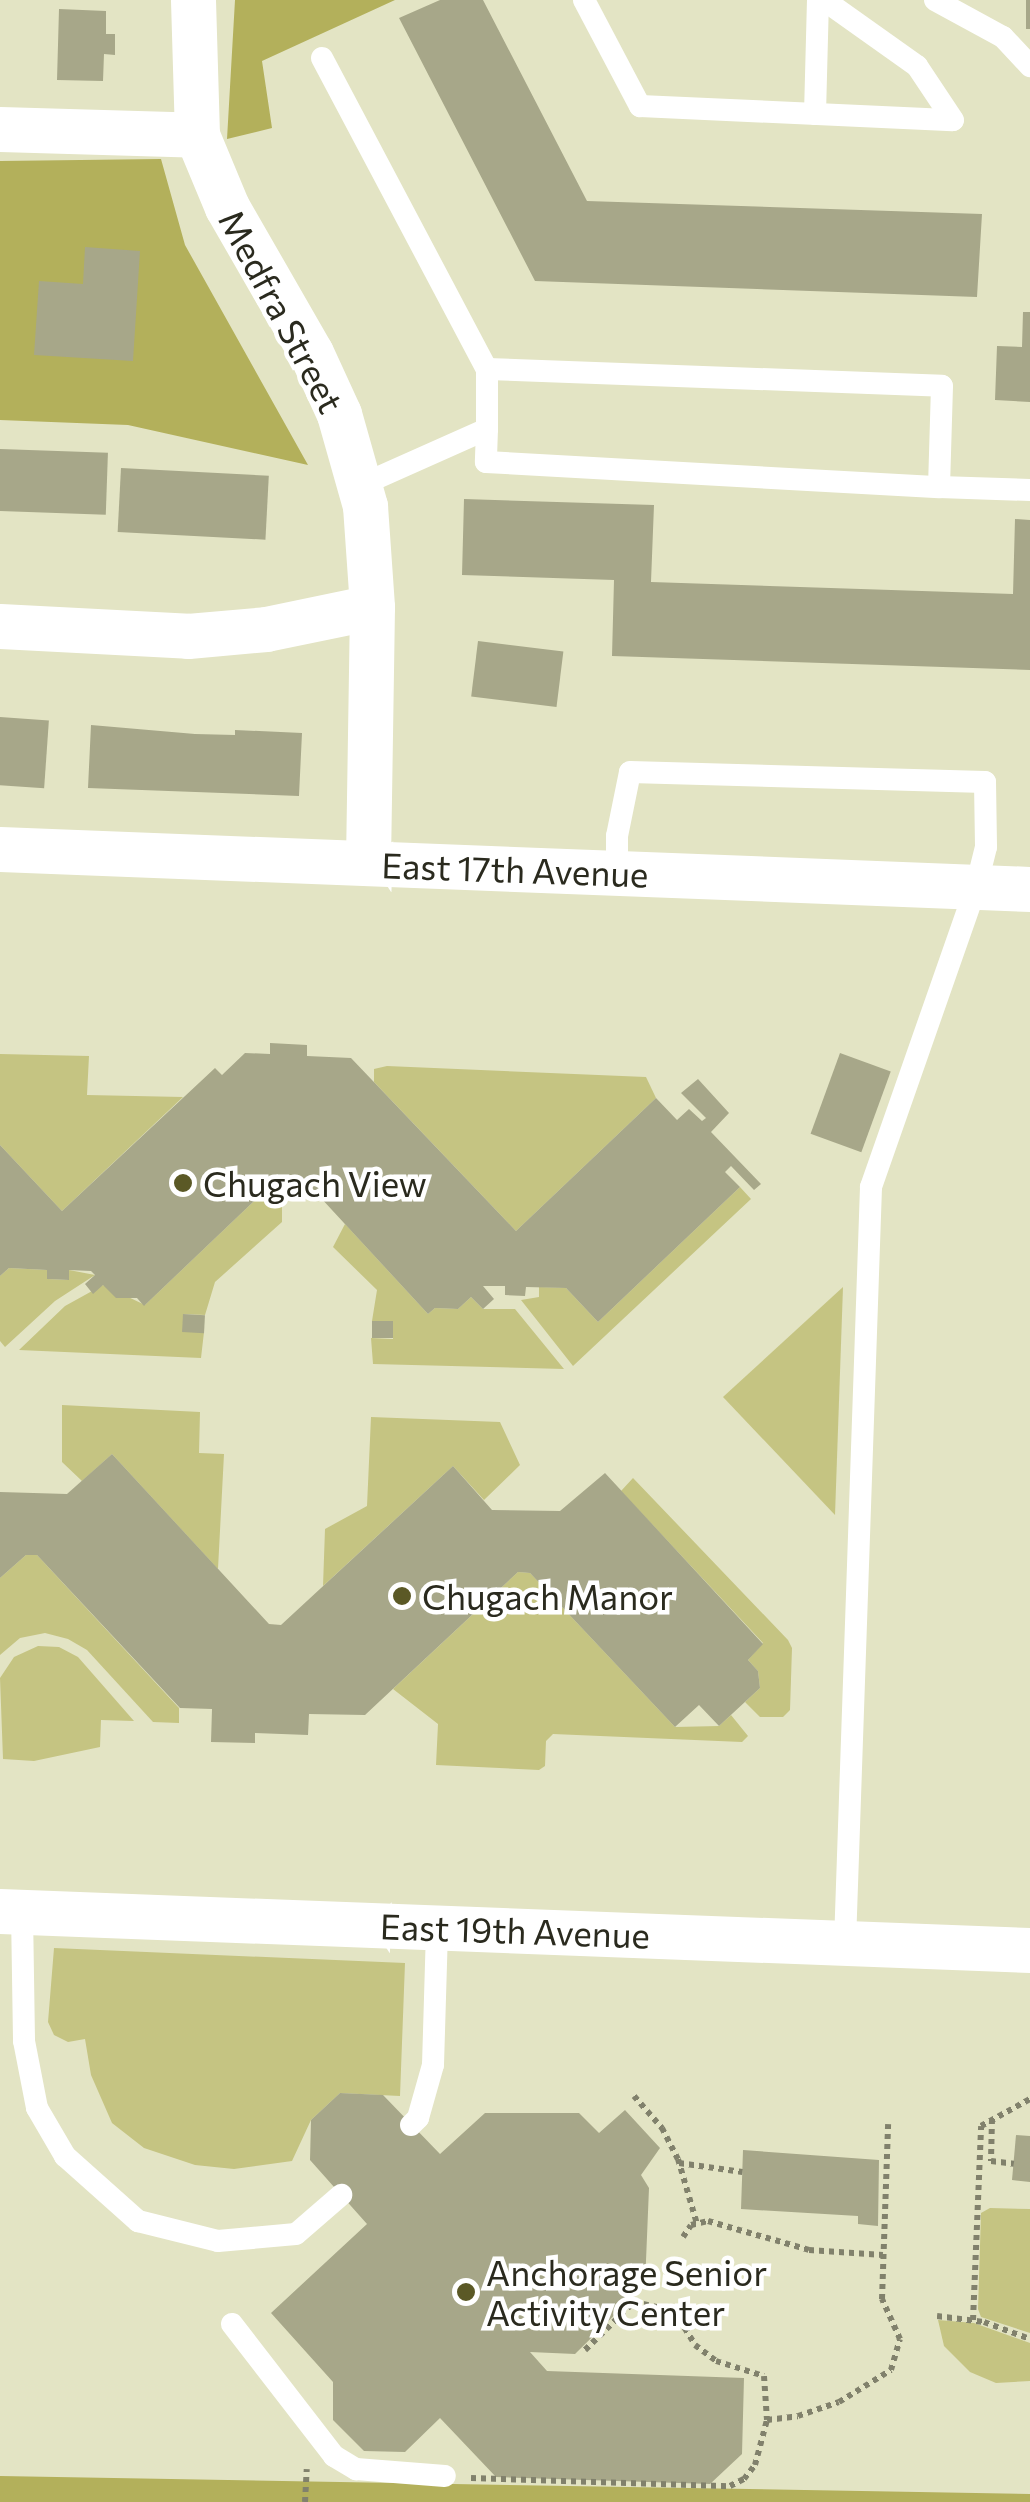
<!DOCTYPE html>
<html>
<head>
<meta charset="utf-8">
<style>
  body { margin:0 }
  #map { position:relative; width:1030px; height:2502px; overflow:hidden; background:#e3e4c4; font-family:Commissioner,sans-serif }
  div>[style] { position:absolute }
  .green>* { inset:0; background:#c5c482 }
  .forest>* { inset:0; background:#b3b05b }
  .building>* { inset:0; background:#a7a789; transform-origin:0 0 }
  .path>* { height:6px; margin-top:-3px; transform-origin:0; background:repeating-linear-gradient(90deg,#81816c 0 5px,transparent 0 10px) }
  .lane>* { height:22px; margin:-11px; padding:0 11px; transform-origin:11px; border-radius:11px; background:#fff }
  .street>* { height:45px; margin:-22.5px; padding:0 22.5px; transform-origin:22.5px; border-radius:22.5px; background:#fff }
  .dots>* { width:28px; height:28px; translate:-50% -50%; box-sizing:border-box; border:5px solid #fff; border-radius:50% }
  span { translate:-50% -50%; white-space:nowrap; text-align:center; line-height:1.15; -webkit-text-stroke:9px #fff; paint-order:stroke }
  .street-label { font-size:35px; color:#2a2a1e }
  .poi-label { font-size:35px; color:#2a2a1e }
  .left { translate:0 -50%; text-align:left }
</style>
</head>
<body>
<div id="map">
  <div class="green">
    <i style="clip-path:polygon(0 1054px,89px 1056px,87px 1095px,183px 1097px,62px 1211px,0 1145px)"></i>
    <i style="clip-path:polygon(387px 1066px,646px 1077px,656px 1098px,516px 1231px,374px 1082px,374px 1069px)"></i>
    <i style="clip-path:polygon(274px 1182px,282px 1190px,282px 1222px,215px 1282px,205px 1315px,183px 1314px,183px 1332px,204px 1332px,201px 1358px,19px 1350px,65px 1306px,103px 1285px,145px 1305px)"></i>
    <i style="clip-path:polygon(740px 1187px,751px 1199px,573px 1366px,521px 1300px,539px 1297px,539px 1287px,566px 1288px,598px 1322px)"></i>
    <i style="clip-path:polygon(345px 1224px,428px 1314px,435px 1308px,458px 1309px,471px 1297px,483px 1309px,515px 1309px,564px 1369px,373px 1364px,371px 1338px,393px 1339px,393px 1322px,372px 1321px,377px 1290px,333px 1247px)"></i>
    <i style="clip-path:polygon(9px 1268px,47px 1270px,48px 1279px,68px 1280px,69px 1270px,95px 1275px,55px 1301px,5px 1347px,0 1341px,0 1276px)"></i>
    <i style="clip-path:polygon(843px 1287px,835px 1515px,723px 1397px)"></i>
    <i style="clip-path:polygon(62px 1405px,200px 1412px,199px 1453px,224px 1454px,218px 1569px,112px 1454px,82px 1481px,62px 1462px)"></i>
    <i style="clip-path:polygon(371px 1417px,500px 1422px,520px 1465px,484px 1500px,453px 1466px,323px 1586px,325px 1529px,367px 1506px)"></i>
    <i style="clip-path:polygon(633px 1478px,788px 1640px,792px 1648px,790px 1710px,783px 1717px,760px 1717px,745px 1702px,760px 1688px,758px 1671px,748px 1660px,763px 1643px,621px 1491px)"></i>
    <i style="clip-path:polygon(26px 1555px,37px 1555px,179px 1708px,179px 1723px,153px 1722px,87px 1650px,68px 1639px,45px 1633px,20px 1638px,0 1655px,0 1578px)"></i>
    <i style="clip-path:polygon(518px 1572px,530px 1573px,675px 1727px,719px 1726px,731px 1715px,748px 1736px,742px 1742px,553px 1734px,546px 1741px,545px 1766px,539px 1770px,436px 1765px,438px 1724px,393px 1689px)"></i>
    <i style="clip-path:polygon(38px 1646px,59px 1647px,78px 1657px,134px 1721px,101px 1720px,100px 1747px,34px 1761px,3px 1759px,0 1678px,14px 1657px)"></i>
    <i style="clip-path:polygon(54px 1948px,405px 1963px,400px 2096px,340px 2093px,311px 2120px,292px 2161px,234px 2169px,195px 2165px,144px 2148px,112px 2123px,91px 2075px,85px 2039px,68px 2042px,54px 2035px,48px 2022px)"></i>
    <i style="clip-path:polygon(990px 2208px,1030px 2209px,1030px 2333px,981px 2317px,978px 2309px,981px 2213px)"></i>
    <i style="clip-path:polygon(938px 2320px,974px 2323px,1030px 2343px,1030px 2381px,996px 2383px,970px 2372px,944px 2346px)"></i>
  </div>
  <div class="forest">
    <i style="clip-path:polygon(235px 0,395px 0,262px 61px,272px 128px,227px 139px)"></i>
    <i style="clip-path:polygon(161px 159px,185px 245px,308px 465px,128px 425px,0 420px,0 161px)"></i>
    <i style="clip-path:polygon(0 2476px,1030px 2494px,1030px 2502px,0 2502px)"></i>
  </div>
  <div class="building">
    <i style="clip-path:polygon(440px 0,483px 0,587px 201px,982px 214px,977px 297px,535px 281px,399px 18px)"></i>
    <i style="left:1026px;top:0;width:4px;height:29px"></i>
    <i style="clip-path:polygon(59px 9px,106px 11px,106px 34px,115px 34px,115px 55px,104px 54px,103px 81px,57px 80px)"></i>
    <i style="clip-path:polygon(85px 247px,140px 251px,133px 361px,34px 355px,39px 281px,83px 284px)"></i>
    <i style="clip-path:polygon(1023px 312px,1030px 312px,1030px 402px,995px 400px,997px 346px,1022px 347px)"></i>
    <i style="left:0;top:449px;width:108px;height:62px;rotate:2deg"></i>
    <i style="left:121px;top:468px;width:148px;height:64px;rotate:3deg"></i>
    <i style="clip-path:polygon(464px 499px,654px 505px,651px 582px,1013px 594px,1015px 519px,1030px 520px,1030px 670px,612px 656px,614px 580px,462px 575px)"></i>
    <i style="left:478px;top:641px;width:86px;height:56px;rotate:7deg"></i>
    <i style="left:0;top:717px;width:49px;height:68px;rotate:4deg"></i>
    <i style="clip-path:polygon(91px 725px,195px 734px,235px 735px,235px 730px,302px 733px,299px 796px,88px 788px)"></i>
    <i style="clip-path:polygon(270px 1043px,307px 1045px,307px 1056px,351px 1058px,516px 1231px,656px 1098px,677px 1120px,689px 1109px,702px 1121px,706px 1118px,681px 1093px,698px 1079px,729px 1113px,711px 1132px,761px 1184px,754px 1190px,731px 1166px,725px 1172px,740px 1187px,598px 1322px,566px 1288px,526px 1287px,525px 1296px,505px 1295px,505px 1286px,483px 1286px,494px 1299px,483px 1309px,471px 1297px,458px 1309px,435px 1308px,428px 1314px,308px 1184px,300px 1192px,282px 1190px,274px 1182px,144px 1306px,137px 1298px,116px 1298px,103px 1285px,93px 1294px,85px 1284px,95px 1275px,91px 1271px,69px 1270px,69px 1280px,47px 1279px,47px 1270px,9px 1268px,0 1276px,0 1145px,62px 1211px,215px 1068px,222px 1075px,245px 1053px,270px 1054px)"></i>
    <i style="left:840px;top:1053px;width:54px;height:86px;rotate:20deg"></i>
    <i style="left:183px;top:1314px;width:22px;height:18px;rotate:3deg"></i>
    <i style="left:372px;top:1321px;width:21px;height:17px"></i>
    <i style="clip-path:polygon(112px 1454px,269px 1624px,281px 1625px,453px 1466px,492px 1510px,560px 1511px,605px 1473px,763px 1644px,748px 1660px,758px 1671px,760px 1688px,719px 1726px,699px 1705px,675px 1727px,530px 1573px,518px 1572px,365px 1715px,309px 1714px,308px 1735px,255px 1733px,255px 1743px,211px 1742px,212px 1709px,180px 1708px,37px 1555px,26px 1555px,0 1578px,0 1492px,67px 1494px)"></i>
    <i style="clip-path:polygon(340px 2093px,383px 2095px,440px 2154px,485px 2113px,579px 2113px,599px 2133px,625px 2110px,660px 2148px,641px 2175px,649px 2188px,645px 2285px,575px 2354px,530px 2352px,547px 2371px,744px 2378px,742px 2454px,710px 2484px,496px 2477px,440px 2418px,405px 2452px,364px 2451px,333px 2420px,333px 2382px,271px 2313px,367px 2224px,310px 2160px,311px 2120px)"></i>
    <i style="clip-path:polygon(1016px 2135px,1030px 2136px,1030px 2182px,1012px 2180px)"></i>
    <i style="clip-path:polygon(743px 2150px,879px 2160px,878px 2226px,858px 2224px,858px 2216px,741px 2209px)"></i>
  </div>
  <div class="path">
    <i style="left:634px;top:2096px;width:43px;rotate:48.8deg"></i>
    <i style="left:662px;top:2128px;width:35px;rotate:63deg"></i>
    <i style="left:678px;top:2159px;width:68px;rotate:73.7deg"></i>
    <i style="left:992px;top:2119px;width:42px;rotate:91.4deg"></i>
    <i style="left:991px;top:2161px;width:23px;rotate:7deg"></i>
    <i style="left:679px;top:2163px;width:64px;rotate:8.1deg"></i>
    <i style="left:683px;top:2237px;width:14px;rotate:-56deg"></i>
    <i style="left:691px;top:2225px;width:17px;rotate:-13deg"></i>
    <i style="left:708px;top:2221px;width:105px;rotate:16deg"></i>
    <i style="left:809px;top:2250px;width:74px;rotate:3.9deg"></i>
    <i style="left:937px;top:2316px;width:47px;rotate:7.3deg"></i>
    <i style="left:984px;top:2322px;width:49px;rotate:20.3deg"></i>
    <i style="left:973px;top:2320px;width:194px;rotate:-87.6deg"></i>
    <i style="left:981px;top:2126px;width:56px;rotate:-28.9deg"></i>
    <i style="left:585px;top:2350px;width:69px;rotate:-44.4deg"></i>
    <i style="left:634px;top:2302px;width:41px;rotate:12.7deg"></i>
    <i style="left:674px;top:2311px;width:40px;rotate:58deg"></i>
    <i style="left:695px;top:2345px;width:26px;rotate:37deg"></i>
    <i style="left:716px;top:2361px;width:50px;rotate:17.4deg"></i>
    <i style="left:764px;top:2376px;width:44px;rotate:86.1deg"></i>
    <i style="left:471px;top:2478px;width:259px;rotate:1.8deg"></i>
    <i style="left:730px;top:2486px;width:16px;rotate:-27deg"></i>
    <i style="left:744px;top:2479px;width:18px;rotate:-52deg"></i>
    <i style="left:755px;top:2465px;width:47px;rotate:-75.1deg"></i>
    <i style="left:767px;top:2420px;width:31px;rotate:-7deg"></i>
    <i style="left:798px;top:2416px;width:43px;rotate:-18.9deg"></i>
    <i style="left:839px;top:2402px;width:61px;rotate:-31.6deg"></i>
    <i style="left:891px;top:2370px;width:32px;rotate:-74deg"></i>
    <i style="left:900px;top:2339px;width:44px;rotate:-114.2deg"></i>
    <i style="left:882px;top:2299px;width:175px;rotate:-88deg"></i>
    <i style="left:305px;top:2502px;width:33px;rotate:-87deg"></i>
  </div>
  <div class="lane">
    <i style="left:584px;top:0;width:120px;rotate:62.2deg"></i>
    <i style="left:640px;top:106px;width:313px;rotate:2.6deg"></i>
    <i style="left:953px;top:120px;width:65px;rotate:-123.7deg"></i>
    <i style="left:917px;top:66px;width:114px;rotate:-144.6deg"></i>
    <i style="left:935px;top:0;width:77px;rotate:28.6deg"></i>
    <i style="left:1003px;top:37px;width:40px;rotate:47deg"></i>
    <i style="left:322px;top:58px;width:352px;rotate:62.1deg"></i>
    <i style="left:487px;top:369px;width:455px;rotate:2.1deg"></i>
    <i style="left:942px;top:386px;width:101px;rotate:91.7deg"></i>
    <i style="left:939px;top:487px;width:91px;rotate:1.9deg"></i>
    <i style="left:815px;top:114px;width:114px;rotate:-88.5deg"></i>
    <i style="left:487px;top:429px;width:33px;rotate:92deg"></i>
    <i style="left:486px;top:462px;width:454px;rotate:3.2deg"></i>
    <i style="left:359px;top:486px;width:140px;rotate:-24deg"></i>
    <i style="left:487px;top:429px;width:60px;rotate:-90deg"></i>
    <i style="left:617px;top:873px;width:37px;rotate:-90deg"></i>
    <i style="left:617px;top:836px;width:65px;rotate:-78.5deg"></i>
    <i style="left:630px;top:772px;width:355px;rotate:1.6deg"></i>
    <i style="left:985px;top:782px;width:65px;rotate:89.1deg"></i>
    <i style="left:986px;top:847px;width:41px;rotate:104deg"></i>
    <i style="left:976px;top:887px;width:318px;rotate:109.3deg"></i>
    <i style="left:871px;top:1187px;width:755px;rotate:91.97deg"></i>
    <i style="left:22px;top:1912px;width:129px;rotate:89.1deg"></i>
    <i style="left:24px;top:2041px;width:68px;rotate:79deg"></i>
    <i style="left:37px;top:2108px;width:56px;rotate:59.7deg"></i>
    <i style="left:65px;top:2156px;width:98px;rotate:41.7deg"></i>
    <i style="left:138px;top:2221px;width:82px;rotate:14deg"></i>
    <i style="left:218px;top:2241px;width:78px;rotate:-5.1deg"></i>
    <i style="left:296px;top:2234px;width:60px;rotate:-40.9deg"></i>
    <i style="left:411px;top:2125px;width:10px;rotate:-45deg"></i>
    <i style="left:418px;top:2118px;width:55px;rotate:-74.2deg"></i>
    <i style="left:433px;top:2065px;width:138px;rotate:-88.3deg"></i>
    <i style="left:232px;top:2324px;width:167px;rotate:52.3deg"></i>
    <i style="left:334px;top:2456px;width:26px;rotate:31deg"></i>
    <i style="left:356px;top:2469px;width:89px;rotate:4.5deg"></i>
  </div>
  <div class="street">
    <i style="left:193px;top:0;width:135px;rotate:88.3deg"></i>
    <i style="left:197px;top:135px;width:78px;rotate:67.4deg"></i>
    <i style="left:227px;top:207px;width:168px;rotate:60.1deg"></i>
    <i style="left:311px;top:353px;width:67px;rotate:65.3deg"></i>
    <i style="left:339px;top:414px;width:96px;rotate:74.2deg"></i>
    <i style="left:365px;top:506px;width:101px;rotate:86deg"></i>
    <i style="left:372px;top:607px;width:256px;rotate:90.9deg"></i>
    <i style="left:0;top:129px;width:197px;rotate:1.7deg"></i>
    <i style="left:0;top:626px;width:188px;rotate:3deg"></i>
    <i style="left:188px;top:636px;width:78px;rotate:-5.1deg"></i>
    <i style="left:266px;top:629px;width:108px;rotate:-11.7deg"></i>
    <i style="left:0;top:849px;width:1031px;rotate:2.22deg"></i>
    <i style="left:0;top:1911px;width:1031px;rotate:2.17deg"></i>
  </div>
  <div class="dots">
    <i style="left:183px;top:1183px;background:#5b5926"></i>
    <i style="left:402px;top:1596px;background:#5b5926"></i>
    <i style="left:466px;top:2292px;background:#5b5926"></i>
  </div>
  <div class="street-label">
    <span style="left:282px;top:311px;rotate:62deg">Medfra Street</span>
    <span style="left:515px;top:869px;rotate:2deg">East 17th Avenue</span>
    <span style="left:515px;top:1930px;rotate:2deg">East 19th Avenue</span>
  </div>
  <div class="poi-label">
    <span class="left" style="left:203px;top:1183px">Chugach View</span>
    <span class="left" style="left:422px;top:1596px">Chugach Manor</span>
    <span class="left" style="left:486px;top:2292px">Anchorage Senior<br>Activity Center</span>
  </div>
</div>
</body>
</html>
